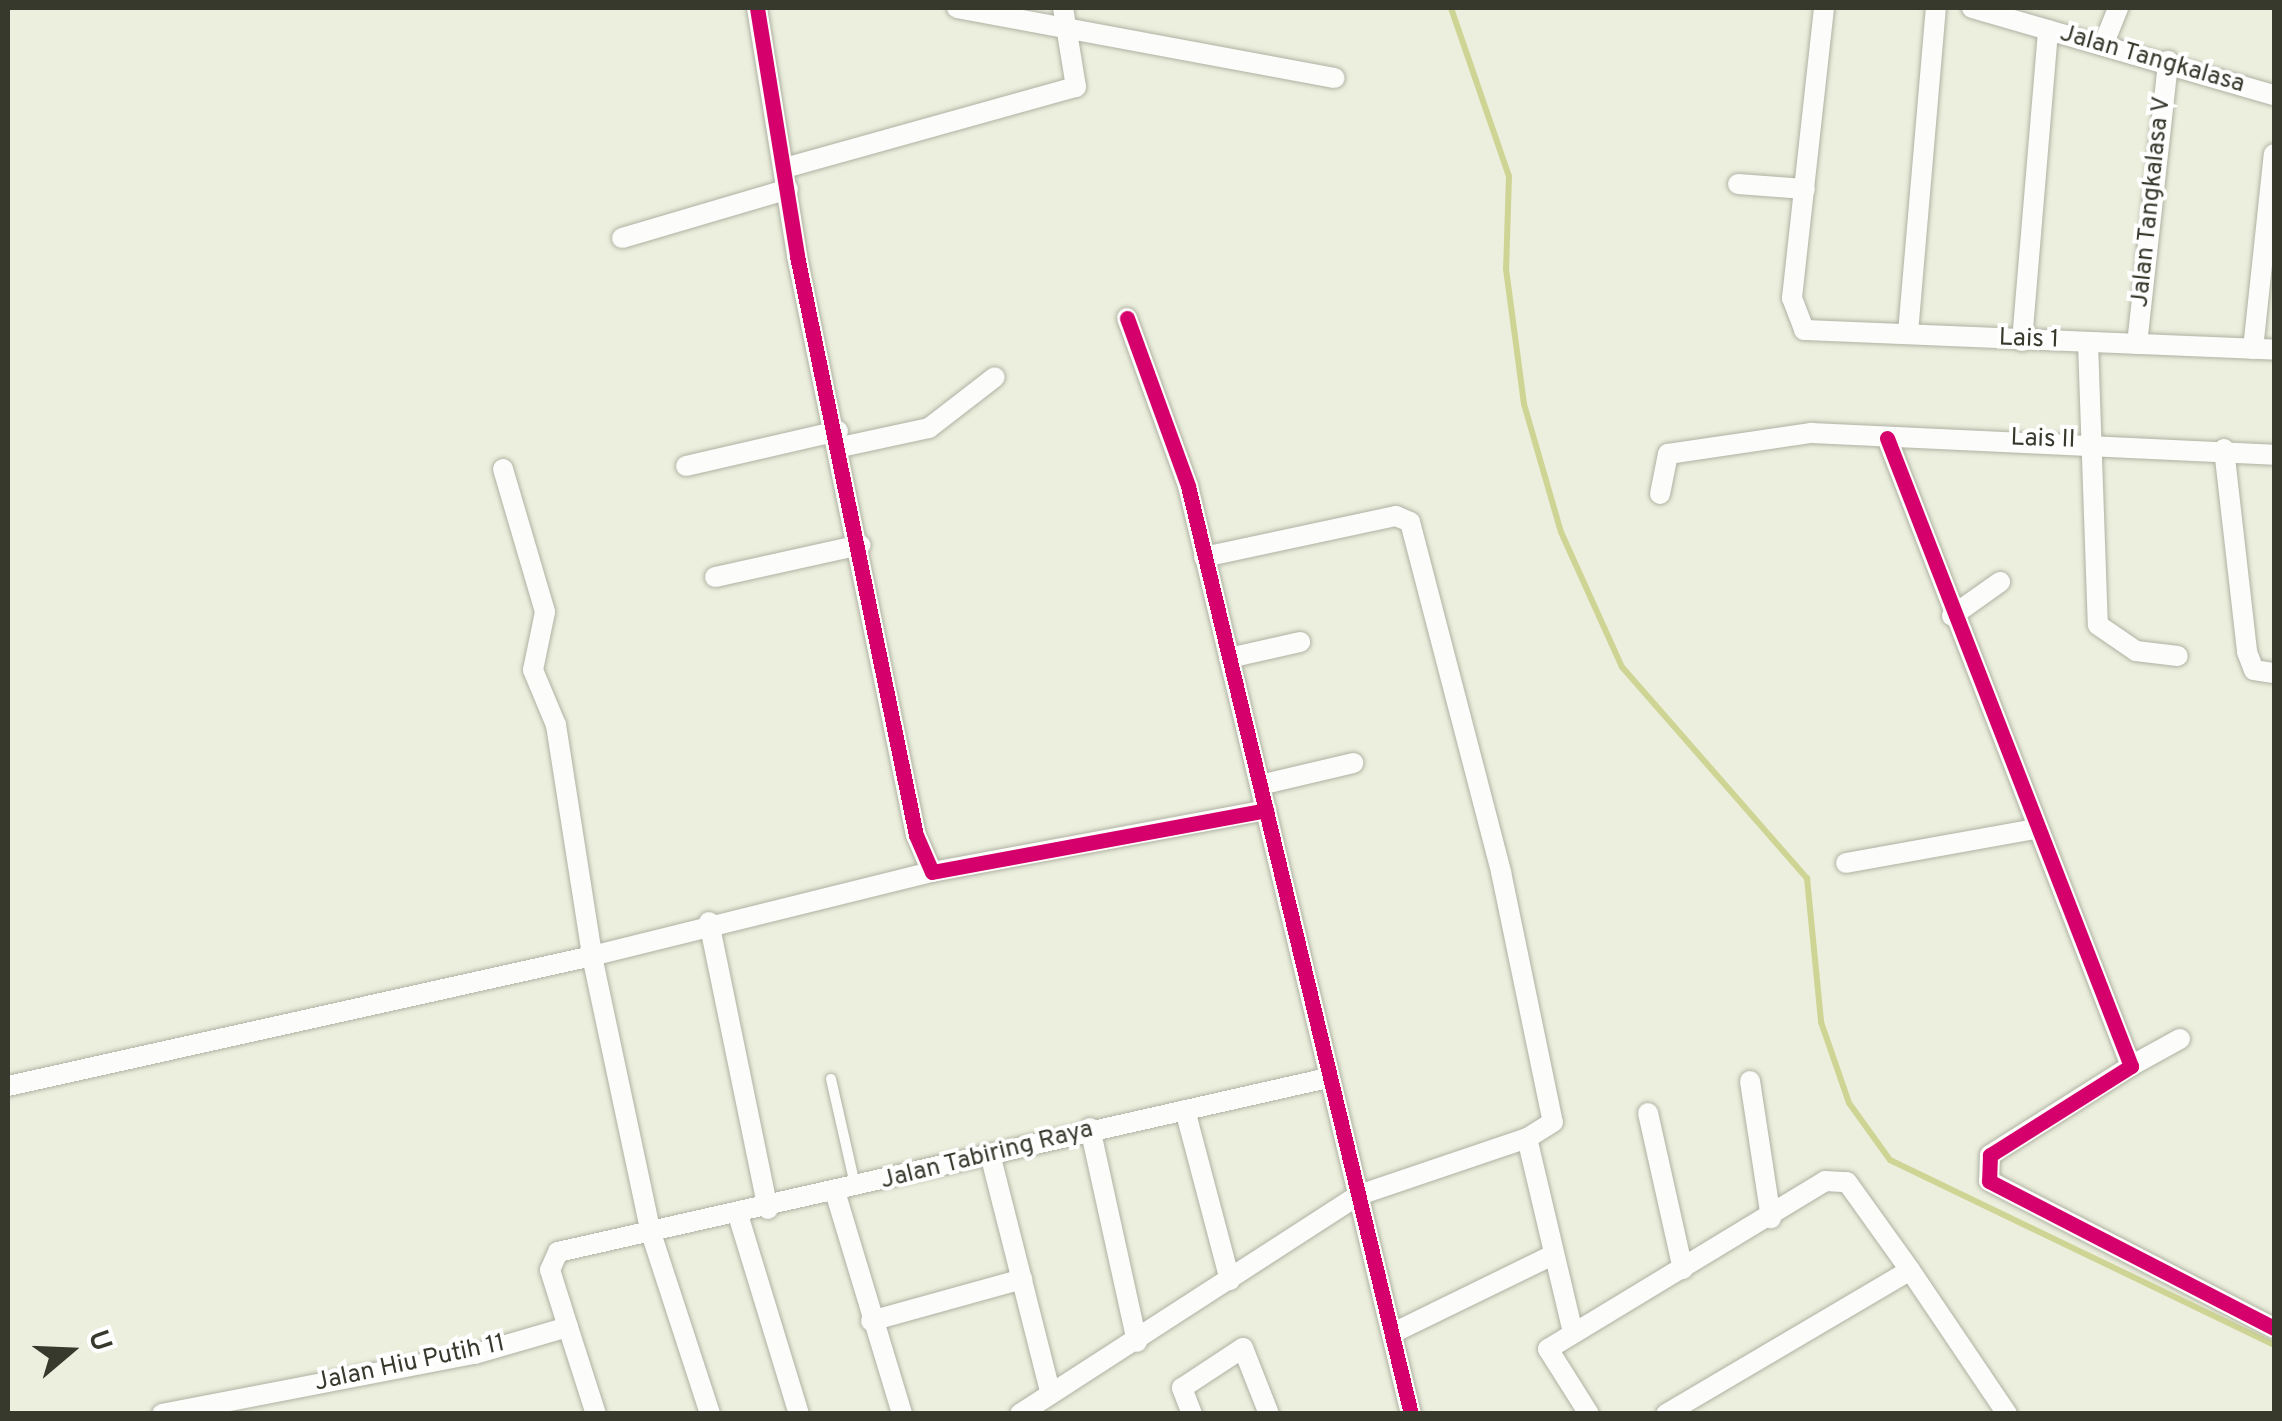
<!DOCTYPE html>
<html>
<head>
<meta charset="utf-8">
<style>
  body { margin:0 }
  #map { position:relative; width:2282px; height:1421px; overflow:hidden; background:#ecefdd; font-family:Overpass,sans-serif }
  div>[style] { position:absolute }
  .stream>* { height:6px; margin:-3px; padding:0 3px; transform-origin:3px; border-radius:3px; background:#ced594 }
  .roads { filter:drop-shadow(0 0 2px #afb1a3) drop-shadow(0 0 2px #afb1a3) }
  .service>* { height:10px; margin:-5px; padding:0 5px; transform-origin:5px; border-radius:5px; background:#fcfdfa }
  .minor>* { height:20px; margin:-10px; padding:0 10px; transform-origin:10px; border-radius:10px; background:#fcfdfa }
  .cycleway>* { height:15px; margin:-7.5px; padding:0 7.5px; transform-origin:7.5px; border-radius:7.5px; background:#d6006c }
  span { translate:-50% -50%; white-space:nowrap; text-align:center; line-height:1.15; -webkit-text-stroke:8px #fff; paint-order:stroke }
  .street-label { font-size:25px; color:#37392d }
  .frame { position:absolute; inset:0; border:10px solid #37392d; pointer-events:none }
  .north { position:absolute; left:20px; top:1301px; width:100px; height:100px; -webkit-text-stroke:8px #fff; paint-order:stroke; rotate:71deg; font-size:28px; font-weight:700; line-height:40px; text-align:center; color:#37392d }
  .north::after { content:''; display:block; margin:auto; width:35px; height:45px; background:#37392d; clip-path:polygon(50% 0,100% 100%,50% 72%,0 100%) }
</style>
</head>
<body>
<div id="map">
  <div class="stream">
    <i style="left:1451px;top:8px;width:178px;rotate:71deg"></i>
    <i style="left:1509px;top:176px;width:93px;rotate:91.8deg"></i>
    <i style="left:1506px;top:269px;width:136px;rotate:82.4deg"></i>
    <i style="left:1524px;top:404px;width:133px;rotate:73.9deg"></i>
    <i style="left:1561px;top:532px;width:148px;rotate:65.7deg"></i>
    <i style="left:1622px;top:667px;width:281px;rotate:48.8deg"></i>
    <i style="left:1807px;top:878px;width:145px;rotate:84.4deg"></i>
    <i style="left:1821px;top:1022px;width:86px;rotate:70.9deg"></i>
    <i style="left:1849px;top:1103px;width:70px;rotate:54.3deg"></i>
    <i style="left:1890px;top:1160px;width:426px;rotate:25.7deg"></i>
  </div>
  <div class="roads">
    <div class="service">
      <i style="left:831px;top:1079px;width:109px;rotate:77.2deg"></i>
    </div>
    <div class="minor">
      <i style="left:757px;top:8px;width:251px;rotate:80.8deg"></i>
      <i style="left:797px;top:256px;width:591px;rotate:78.39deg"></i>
      <i style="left:916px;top:835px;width:40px;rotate:66.6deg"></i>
      <i style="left:932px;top:872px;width:340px;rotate:-10.5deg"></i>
      <i style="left:957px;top:8px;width:384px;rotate:10.5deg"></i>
      <i style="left:1824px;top:8px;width:292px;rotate:96.3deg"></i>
      <i style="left:1792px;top:298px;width:34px;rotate:69deg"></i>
      <i style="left:1804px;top:330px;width:470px;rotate:2.4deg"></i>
      <i style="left:1972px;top:8px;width:314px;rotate:16.1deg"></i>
      <i style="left:2104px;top:43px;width:38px;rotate:-68deg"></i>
      <i style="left:785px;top:168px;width:302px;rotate:-15.6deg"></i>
      <i style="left:1076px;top:87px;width:80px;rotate:-99.3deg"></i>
      <i style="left:1738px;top:184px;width:67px;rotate:4.3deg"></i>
      <i style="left:622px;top:238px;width:173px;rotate:-16.4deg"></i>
      <i style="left:1127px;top:318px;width:179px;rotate:70deg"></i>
      <i style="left:1188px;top:486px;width:954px;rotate:76.49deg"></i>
      <i style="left:1908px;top:333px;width:326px;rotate:-85.1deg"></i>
      <i style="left:2022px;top:341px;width:312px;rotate:-85.2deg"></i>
      <i style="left:2088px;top:343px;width:282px;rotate:88deg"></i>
      <i style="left:2098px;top:625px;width:46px;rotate:34.4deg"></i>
      <i style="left:2136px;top:651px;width:42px;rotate:6.8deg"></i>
      <i style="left:2137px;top:344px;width:285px;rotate:-83.7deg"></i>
      <i style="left:2253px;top:349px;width:196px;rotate:-83.9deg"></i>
      <i style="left:1887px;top:438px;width:674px;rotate:68.77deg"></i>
      <i style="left:2131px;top:1066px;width:167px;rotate:147.7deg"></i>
      <i style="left:1990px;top:1155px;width:26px;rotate:92deg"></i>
      <i style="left:1989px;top:1181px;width:321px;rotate:27.3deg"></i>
      <i style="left:841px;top:447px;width:90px;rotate:-12.2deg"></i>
      <i style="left:929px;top:428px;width:83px;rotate:-37.7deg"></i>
      <i style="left:2224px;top:449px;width:204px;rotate:83.5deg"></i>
      <i style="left:2247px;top:652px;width:19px;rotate:69deg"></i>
      <i style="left:2254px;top:670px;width:20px;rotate:9deg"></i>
      <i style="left:686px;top:466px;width:156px;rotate:-13deg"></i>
      <i style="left:503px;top:469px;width:149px;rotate:73.6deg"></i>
      <i style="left:545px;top:612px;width:59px;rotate:101.7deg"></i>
      <i style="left:533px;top:670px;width:60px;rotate:67.3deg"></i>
      <i style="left:556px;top:725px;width:234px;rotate:81.1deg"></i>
      <i style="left:592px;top:956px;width:350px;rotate:-13.9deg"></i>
      <i style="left:1660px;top:494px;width:41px;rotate:-78.7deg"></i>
      <i style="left:1668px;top:454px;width:145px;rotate:-8.4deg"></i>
      <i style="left:1811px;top:433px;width:464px;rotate:2.7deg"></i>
      <i style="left:1204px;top:557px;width:196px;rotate:-12.1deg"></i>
      <i style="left:1396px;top:516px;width:15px;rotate:23deg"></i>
      <i style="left:1410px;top:522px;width:362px;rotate:75.4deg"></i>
      <i style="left:1501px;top:872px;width:255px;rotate:78.3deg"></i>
      <i style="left:1553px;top:1122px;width:31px;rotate:148deg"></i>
      <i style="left:715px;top:577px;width:149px;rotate:-12.4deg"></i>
      <i style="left:1952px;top:616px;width:59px;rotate:-35.3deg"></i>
      <i style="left:1229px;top:658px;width:73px;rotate:-12.7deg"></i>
      <i style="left:1260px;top:785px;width:96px;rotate:-13.3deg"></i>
      <i style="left:1846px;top:863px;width:192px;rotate:-10.2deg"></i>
      <i style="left:709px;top:922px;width:293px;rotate:78.4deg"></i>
      <i style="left:2131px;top:1066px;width:56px;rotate:-28.9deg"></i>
      <i style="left:1750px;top:1081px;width:139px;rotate:81.3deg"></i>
      <i style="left:8px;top:1086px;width:598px;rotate:-12.55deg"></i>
      <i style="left:592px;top:956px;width:283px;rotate:78deg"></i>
      <i style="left:651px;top:1233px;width:190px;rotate:71.9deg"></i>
      <i style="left:1185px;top:1110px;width:176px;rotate:75.2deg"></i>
      <i style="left:1648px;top:1113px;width:160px;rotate:77.4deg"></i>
      <i style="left:1090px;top:1128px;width:219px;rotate:77.6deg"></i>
      <i style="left:990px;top:1154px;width:244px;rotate:75.8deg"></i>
      <i style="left:836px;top:1195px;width:229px;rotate:73.2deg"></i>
      <i style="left:739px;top:1218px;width:205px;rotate:73deg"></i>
      <i style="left:871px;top:1321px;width:157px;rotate:-15.5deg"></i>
      <i style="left:568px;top:1327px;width:60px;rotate:-107.5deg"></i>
      <i style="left:550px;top:1270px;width:20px;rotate:-66deg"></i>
      <i style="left:558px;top:1252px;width:784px;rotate:-12.74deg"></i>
      <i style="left:1393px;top:1333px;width:178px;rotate:-26deg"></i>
      <i style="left:162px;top:1414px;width:319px;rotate:-10.9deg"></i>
      <i style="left:475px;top:1354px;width:97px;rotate:-16.2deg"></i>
      <i style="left:568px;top:1327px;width:91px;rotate:72.2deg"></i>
      <i style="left:1020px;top:1414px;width:404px;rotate:-32.9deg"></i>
      <i style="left:1359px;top:1195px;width:177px;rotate:-18.7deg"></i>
      <i style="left:1527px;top:1138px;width:196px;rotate:76.7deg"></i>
      <i style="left:1192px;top:1414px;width:28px;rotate:-111deg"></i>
      <i style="left:1182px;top:1388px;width:73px;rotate:-33.3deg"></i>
      <i style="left:1243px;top:1348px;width:71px;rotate:68.5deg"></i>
      <i style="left:1589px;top:1414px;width:77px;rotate:-122.2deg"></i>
      <i style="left:1548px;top:1349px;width:324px;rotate:-31.2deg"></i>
      <i style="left:1825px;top:1181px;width:22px;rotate:3deg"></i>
      <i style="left:1847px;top:1182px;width:108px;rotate:54.4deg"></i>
      <i style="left:1666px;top:1414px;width:283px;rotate:-30.5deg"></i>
      <i style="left:1910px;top:1270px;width:174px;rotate:56deg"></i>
    </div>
  </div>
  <div class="cycleway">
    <i style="left:757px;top:8px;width:251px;rotate:80.8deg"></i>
    <i style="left:797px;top:256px;width:591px;rotate:78.39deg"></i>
    <i style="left:916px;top:835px;width:40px;rotate:66.6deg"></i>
    <i style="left:932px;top:872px;width:340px;rotate:-10.5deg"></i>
    <i style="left:1127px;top:318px;width:179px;rotate:70deg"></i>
    <i style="left:1188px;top:486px;width:954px;rotate:76.49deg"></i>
    <i style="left:1887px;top:438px;width:674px;rotate:68.77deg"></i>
    <i style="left:2131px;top:1066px;width:167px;rotate:147.7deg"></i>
    <i style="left:1990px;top:1155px;width:26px;rotate:92deg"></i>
    <i style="left:1989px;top:1181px;width:321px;rotate:27.3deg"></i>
  </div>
  <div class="street-label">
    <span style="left:2152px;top:60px;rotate:16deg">Jalan Tangkalasa</span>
    <span style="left:2152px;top:202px;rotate:-84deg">Jalan Tangkalasa V</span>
    <span style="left:2029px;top:340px;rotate:2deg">Lais 1</span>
    <span style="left:2043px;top:440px;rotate:2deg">Lais II</span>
    <span style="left:987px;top:1156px;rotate:-14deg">Jalan Tabiring Raya</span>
    <span style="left:410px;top:1364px;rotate:-12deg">Jalan Hiu Putih 11</span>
  </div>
  <div class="frame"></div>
  <div class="north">U</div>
</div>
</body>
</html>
